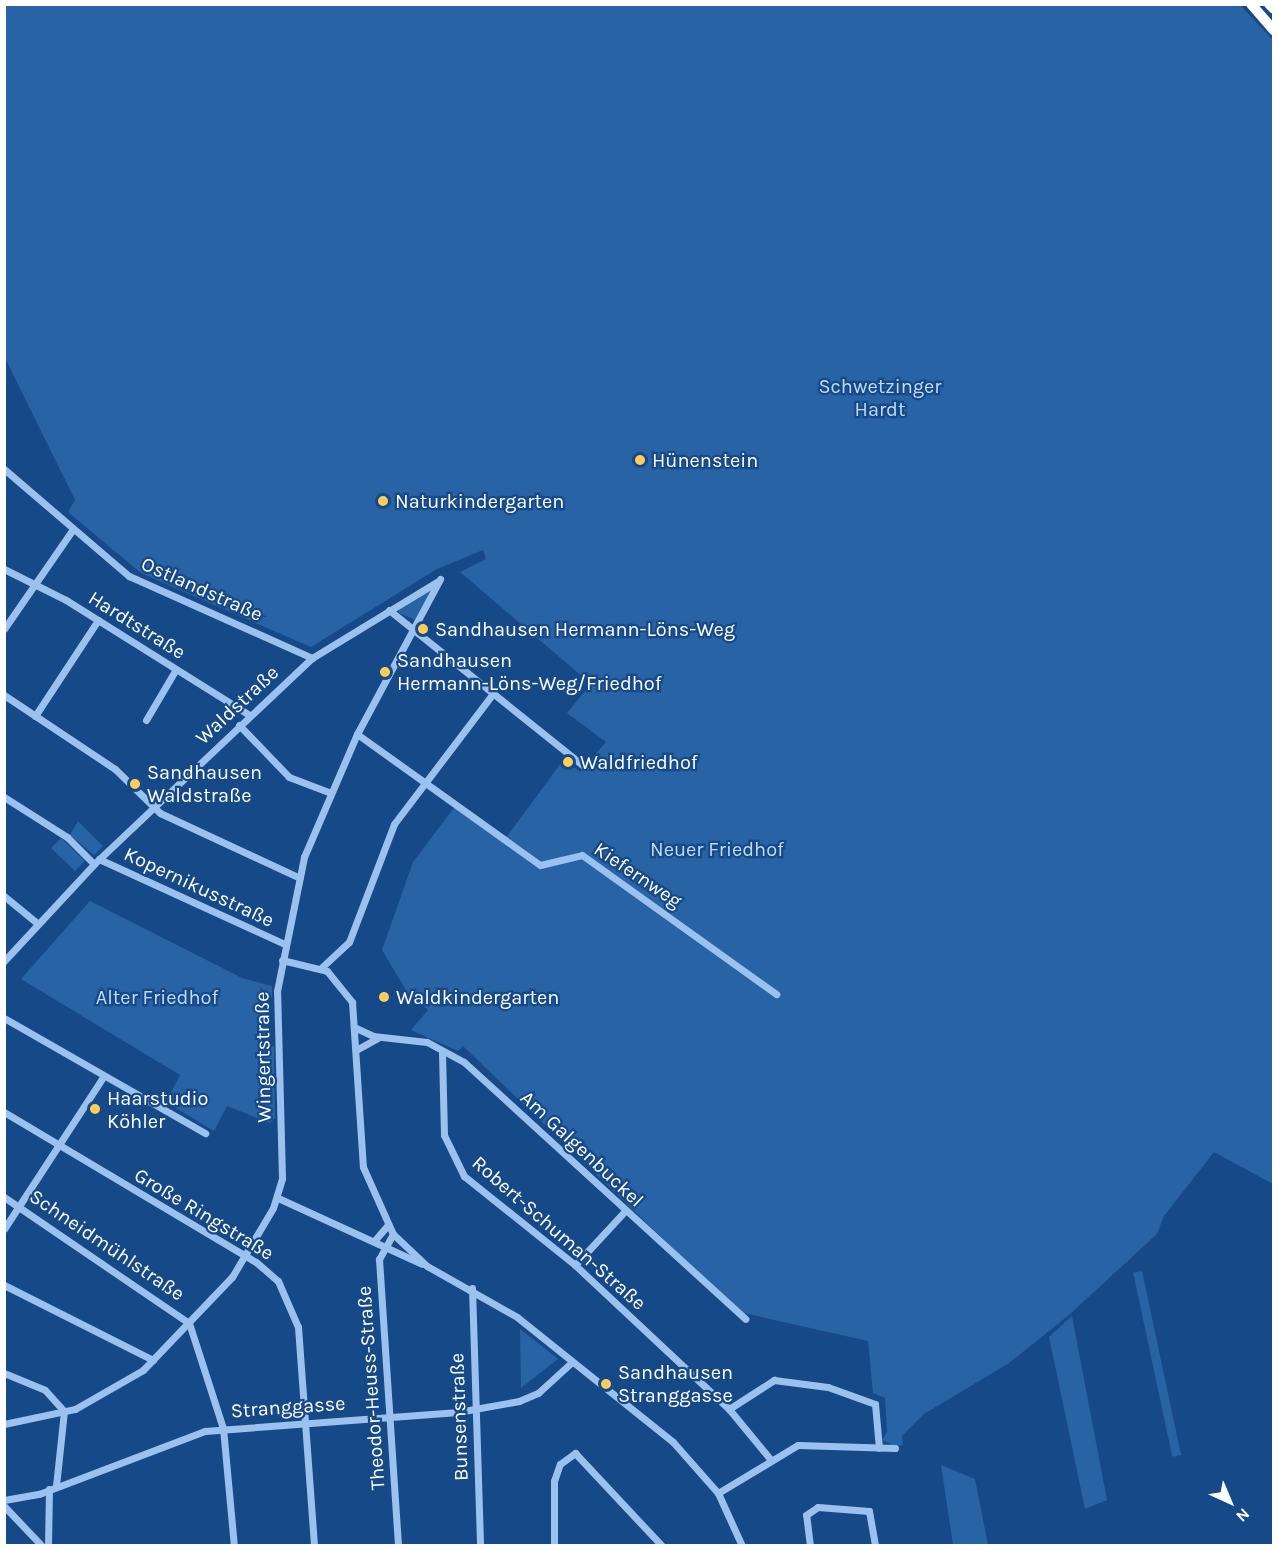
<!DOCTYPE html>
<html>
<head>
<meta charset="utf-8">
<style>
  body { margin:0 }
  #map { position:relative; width:1278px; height:1550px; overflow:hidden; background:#164987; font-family:Karla,sans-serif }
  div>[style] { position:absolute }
  .green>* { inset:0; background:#2863a6; transform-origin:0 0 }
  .minor>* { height:7px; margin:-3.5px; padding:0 3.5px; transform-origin:3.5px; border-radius:3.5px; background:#9bc2ee }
  .highway>* { height:10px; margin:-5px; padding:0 5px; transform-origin:5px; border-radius:5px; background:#fff }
  .dots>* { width:16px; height:16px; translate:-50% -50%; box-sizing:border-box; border:3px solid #164987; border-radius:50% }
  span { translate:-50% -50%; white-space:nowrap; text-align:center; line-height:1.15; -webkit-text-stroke:4.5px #164987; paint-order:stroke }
  .park-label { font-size:20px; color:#c1dcfa }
  .poi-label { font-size:20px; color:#fff }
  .left { translate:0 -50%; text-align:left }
  .street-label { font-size:20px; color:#fff }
  .frame { position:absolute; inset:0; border:6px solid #fff; pointer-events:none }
  .north { position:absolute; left:1200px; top:1472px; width:60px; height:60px; -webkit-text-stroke:4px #164987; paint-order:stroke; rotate:136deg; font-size:16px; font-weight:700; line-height:24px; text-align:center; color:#fff }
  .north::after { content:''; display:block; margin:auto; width:21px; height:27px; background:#fff; clip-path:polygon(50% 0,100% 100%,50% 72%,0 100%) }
</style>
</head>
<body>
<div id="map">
  <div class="green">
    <i style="clip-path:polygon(5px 5px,1240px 5px,1274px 41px,1273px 1184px,1214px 1152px,1164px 1216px,1157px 1234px,1069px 1315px,1009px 1363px,924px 1414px,902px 1436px,903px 1445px,895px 1446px,882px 1440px,887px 1432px,885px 1398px,873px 1393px,868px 1341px,739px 1312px,463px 1046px,458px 1051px,411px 1030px,428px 1010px,407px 992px,382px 950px,413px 862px,456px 805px,505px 839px,564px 759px,580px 772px,606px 742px,567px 713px,591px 684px,460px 572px,486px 559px,483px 550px,437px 569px,311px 647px,141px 573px,68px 512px,75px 500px,5px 358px)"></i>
    <i style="clip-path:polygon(433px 587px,415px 620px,399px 613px,399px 608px)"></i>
    <i style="clip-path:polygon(78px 821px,103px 846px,94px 855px,70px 835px)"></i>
    <i style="left:61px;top:838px;width:33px;height:14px;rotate:44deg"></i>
    <i style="clip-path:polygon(90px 901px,242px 978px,272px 986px,272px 997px,266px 998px,267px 1047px,274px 1046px,275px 1118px,270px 1123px,227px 1106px,214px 1131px,166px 1102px,180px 1075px,21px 979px)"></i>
    <i style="left:1142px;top:1271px;width:188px;height:9px;rotate:78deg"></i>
    <i style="clip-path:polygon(1072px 1316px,1107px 1500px,1085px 1509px,1049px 1337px)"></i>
    <i style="clip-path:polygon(520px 1329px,558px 1359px,521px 1388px)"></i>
    <i style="clip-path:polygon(941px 1465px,975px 1479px,988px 1545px,953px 1545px)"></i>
  </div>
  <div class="minor">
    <i style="left:4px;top:469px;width:165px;rotate:40.6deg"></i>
    <i style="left:129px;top:576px;width:201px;rotate:24.1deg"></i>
    <i style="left:4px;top:569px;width:69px;rotate:26.6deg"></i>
    <i style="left:66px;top:600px;width:216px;rotate:32.1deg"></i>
    <i style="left:389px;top:610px;width:251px;rotate:38.7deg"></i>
    <i style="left:4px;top:629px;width:121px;rotate:-55.4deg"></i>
    <i style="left:4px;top:695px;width:133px;rotate:33.7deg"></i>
    <i style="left:115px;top:769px;width:63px;rotate:44.4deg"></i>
    <i style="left:160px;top:813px;width:154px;rotate:24.9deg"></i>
    <i style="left:35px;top:716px;width:115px;rotate:-56.7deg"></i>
    <i style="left:146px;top:720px;width:59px;rotate:-59.5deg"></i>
    <i style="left:239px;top:725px;width:72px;rotate:46.1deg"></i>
    <i style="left:289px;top:777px;width:45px;rotate:20.9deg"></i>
    <i style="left:357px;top:734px;width:225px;rotate:35.6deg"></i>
    <i style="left:540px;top:865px;width:43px;rotate:-13.4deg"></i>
    <i style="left:582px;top:855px;width:239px;rotate:35.6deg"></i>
    <i style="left:4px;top:797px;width:75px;rotate:32.4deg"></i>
    <i style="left:67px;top:837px;width:38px;rotate:45deg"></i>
    <i style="left:99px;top:859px;width:205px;rotate:24.6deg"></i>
    <i style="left:4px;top:896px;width:43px;rotate:39.3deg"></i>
    <i style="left:282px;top:960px;width:46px;rotate:13.7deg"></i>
    <i style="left:327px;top:971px;width:40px;rotate:51deg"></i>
    <i style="left:352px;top:1002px;width:165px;rotate:86.2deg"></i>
    <i style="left:363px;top:1167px;width:73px;rotate:65.9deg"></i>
    <i style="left:393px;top:1234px;width:47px;rotate:43.3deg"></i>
    <i style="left:427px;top:1266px;width:103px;rotate:29.5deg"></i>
    <i style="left:517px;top:1317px;width:200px;rotate:38.7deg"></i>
    <i style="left:673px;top:1442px;width:68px;rotate:48.6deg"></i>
    <i style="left:718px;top:1493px;width:58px;rotate:65.6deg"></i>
    <i style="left:4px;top:961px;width:132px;rotate:-47.1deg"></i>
    <i style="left:94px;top:864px;width:300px;rotate:-43.4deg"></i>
    <i style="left:312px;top:658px;width:148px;rotate:-31.4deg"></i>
    <i style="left:321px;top:968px;width:38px;rotate:-43deg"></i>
    <i style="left:349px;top:942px;width:126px;rotate:-69.1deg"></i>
    <i style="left:394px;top:824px;width:162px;rotate:-52.8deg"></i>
    <i style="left:4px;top:1018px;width:232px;rotate:29.8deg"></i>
    <i style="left:356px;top:1028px;width:19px;rotate:25deg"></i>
    <i style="left:373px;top:1036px;width:54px;rotate:6.3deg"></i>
    <i style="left:427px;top:1042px;width:42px;rotate:28.4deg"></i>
    <i style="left:464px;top:1062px;width:381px;rotate:42.4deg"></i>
    <i style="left:356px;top:1050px;width:25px;rotate:-29deg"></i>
    <i style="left:442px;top:1053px;width:82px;rotate:88.6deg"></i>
    <i style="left:444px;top:1135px;width:46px;rotate:64deg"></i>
    <i style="left:464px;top:1176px;width:142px;rotate:38.7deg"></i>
    <i style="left:575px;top:1265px;width:211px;rotate:43.1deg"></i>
    <i style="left:729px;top:1409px;width:65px;rotate:50.6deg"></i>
    <i style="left:4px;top:1112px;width:293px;rotate:30.8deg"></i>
    <i style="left:256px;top:1262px;width:29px;rotate:41deg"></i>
    <i style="left:278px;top:1281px;width:50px;rotate:66.5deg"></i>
    <i style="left:298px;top:1327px;width:220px;rotate:85.8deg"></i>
    <i style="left:4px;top:1197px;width:224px;rotate:34.3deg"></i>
    <i style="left:189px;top:1323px;width:110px;rotate:72.1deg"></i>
    <i style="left:223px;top:1428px;width:119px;rotate:84.7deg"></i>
    <i style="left:278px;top:1198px;width:158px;rotate:24.6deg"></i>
    <i style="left:4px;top:1229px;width:181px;rotate:-56.9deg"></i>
    <i style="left:393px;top:1234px;width:29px;rotate:119deg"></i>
    <i style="left:379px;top:1259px;width:288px;rotate:86.2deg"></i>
    <i style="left:374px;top:1241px;width:20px;rotate:-49deg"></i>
    <i style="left:575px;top:1265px;width:72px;rotate:-47.2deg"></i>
    <i style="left:4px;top:1285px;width:167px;rotate:26.7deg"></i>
    <i style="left:472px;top:1288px;width:258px;rotate:88.2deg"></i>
    <i style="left:4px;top:1373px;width:44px;rotate:22.5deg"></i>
    <i style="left:45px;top:1390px;width:28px;rotate:48deg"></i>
    <i style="left:64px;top:1411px;width:75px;rotate:96.1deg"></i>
    <i style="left:729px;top:1409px;width:54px;rotate:-32.8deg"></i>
    <i style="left:774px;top:1380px;width:54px;rotate:7.4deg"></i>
    <i style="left:828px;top:1387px;width:50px;rotate:19.9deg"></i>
    <i style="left:875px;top:1404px;width:44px;rotate:84.8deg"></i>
    <i style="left:4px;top:1424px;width:73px;rotate:-11.9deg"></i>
    <i style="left:75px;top:1409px;width:78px;rotate:-29.8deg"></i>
    <i style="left:143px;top:1370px;width:129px;rotate:-46.3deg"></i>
    <i style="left:232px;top:1277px;width:80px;rotate:-59.3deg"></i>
    <i style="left:273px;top:1208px;width:31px;rotate:-73deg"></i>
    <i style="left:282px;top:1178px;width:187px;rotate:-91.5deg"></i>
    <i style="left:277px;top:991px;width:137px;rotate:-78.6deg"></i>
    <i style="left:304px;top:857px;width:134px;rotate:-66.7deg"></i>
    <i style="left:357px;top:734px;width:176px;rotate:-61.8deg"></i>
    <i style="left:718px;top:1493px;width:93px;rotate:-31deg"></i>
    <i style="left:798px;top:1445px;width:97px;rotate:1.8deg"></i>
    <i style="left:4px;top:1500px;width:36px;rotate:-10deg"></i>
    <i style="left:39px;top:1494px;width:178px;rotate:-20.8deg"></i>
    <i style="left:205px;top:1431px;width:254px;rotate:-4.3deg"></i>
    <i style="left:458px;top:1412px;width:62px;rotate:-10.2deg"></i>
    <i style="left:519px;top:1401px;width:21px;rotate:-23deg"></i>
    <i style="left:538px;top:1393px;width:46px;rotate:-42.4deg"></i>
    <i style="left:4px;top:1506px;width:55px;rotate:46.5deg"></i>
    <i style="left:48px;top:1546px;width:57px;rotate:-89deg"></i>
    <i style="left:554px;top:1546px;width:65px;rotate:-90deg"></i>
    <i style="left:554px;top:1481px;width:18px;rotate:-71deg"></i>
    <i style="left:560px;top:1464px;width:19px;rotate:-36deg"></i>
    <i style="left:575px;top:1453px;width:127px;rotate:46.9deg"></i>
    <i style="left:810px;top:1546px;width:31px;rotate:-97deg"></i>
    <i style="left:806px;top:1515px;width:14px;rotate:-34deg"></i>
    <i style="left:818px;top:1507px;width:51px;rotate:4.5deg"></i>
    <i style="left:869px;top:1511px;width:36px;rotate:80deg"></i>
  </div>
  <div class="highway">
    <i style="left:1251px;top:4px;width:35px;rotate:49deg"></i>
    <i style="left:1269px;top:4px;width:7px;rotate:45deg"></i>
  </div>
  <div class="dots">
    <i style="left:640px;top:460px;background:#ffcd58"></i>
    <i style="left:383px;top:501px;background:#ffcd58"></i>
    <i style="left:423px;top:629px;background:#ffcd58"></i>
    <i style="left:385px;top:672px;background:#ffcd58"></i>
    <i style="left:568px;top:762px;background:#ffcd58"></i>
    <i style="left:135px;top:784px;background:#ffcd58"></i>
    <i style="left:384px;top:997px;background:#ffcd58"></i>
    <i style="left:95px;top:1109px;background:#ffcd58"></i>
    <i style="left:606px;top:1384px;background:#ffcd58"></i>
  </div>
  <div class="park-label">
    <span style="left:880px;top:398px">Schwetzinger<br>Hardt</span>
    <span style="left:717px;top:849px">Neuer Friedhof</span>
    <span style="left:157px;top:997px">Alter Friedhof</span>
  </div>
  <div class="poi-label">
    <span class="left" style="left:652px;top:460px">Hünenstein</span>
    <span class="left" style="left:395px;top:501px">Naturkindergarten</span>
    <span class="left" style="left:435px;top:629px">Sandhausen Hermann-Löns-Weg</span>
    <span class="left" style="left:397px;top:672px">Sandhausen<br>Hermann-Löns-Weg/Friedhof</span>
    <span class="left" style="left:580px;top:762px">Waldfriedhof</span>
    <span class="left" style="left:147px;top:784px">Sandhausen<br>Waldstraße</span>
    <span class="left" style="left:396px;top:997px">Waldkindergarten</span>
    <span class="left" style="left:107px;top:1110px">Haarstudio<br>Köhler</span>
    <span class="left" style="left:618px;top:1384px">Sandhausen<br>Stranggasse</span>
  </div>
  <div class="street-label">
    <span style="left:202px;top:589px;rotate:24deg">Ostlandstraße</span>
    <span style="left:137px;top:625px;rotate:32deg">Hardtstraße</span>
    <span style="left:237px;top:705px;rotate:-43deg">Waldstraße</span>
    <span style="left:638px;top:875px;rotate:34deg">Kiefernweg</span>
    <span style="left:199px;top:887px;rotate:25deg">Kopernikusstraße</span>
    <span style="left:263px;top:1057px;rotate:-91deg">Wingertstraße</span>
    <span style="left:582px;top:1149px;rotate:43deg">Am Galgenbuckel</span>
    <span style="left:204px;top:1214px;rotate:31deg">Große Ringstraße</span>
    <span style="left:559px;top:1233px;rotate:41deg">Robert-Schuman-Straße</span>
    <span style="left:107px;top:1245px;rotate:34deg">Schneidmühlstraße</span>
    <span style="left:371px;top:1388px;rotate:-94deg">Theodor-Heuss-Straße</span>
    <span style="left:288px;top:1407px;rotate:-4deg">Stranggasse</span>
    <span style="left:459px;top:1417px;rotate:-92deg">Bunsenstraße</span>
  </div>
  <div class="frame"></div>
  <div class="north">N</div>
</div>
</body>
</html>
